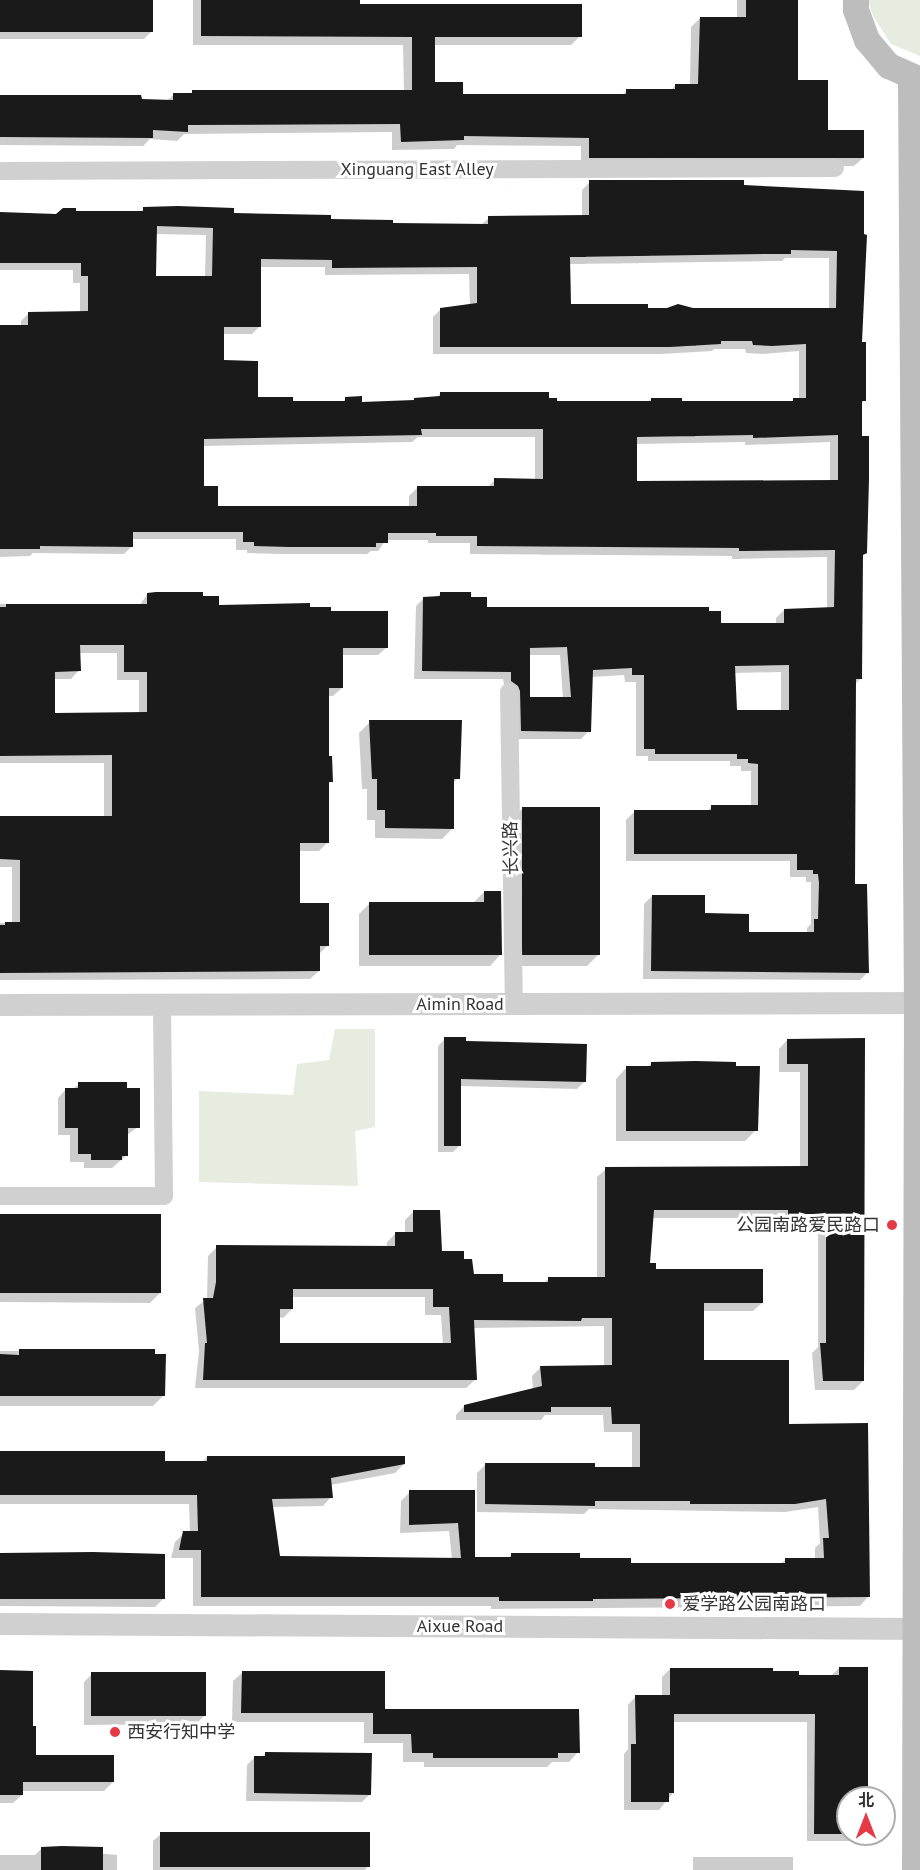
<!DOCTYPE html>
<html>
<head>
<meta charset="utf-8">
<style>
  body { margin:0 }
  #map { position:relative; width:920px; height:1870px; overflow:hidden; background:#fff; font-family:"PT Sans","Noto Sans SC",sans-serif }
  div>[style] { position:absolute }
  .green>* { inset:0; background:#e6ecdf }
  .shadow>* { inset:0; background:#0003; transform-origin:0 0 }
  .building>* { inset:0; background:#1a1a1a; transform-origin:0 0 }
  .minor>* { height:18px; margin:-9px; padding:0 9px; transform-origin:9px; border-radius:9px; background:#d0d0d0 }
  .tertiary>* { height:22px; margin:-11px; padding:0 11px; transform-origin:11px; border-radius:11px; background:#d0d0d0 }
  .secondary>* { height:26px; margin:-13px; padding:0 13px; transform-origin:13px; border-radius:13px; background:#bdbdbd }
  .dots>* { width:16px; height:16px; translate:-50% -50%; box-sizing:border-box; border:3px solid #fff; border-radius:50% }
  span { translate:-50% -50%; white-space:nowrap; text-align:center; line-height:1.15; -webkit-text-stroke:6px #fff; paint-order:stroke }
  .street-label { font-size:18px; color:#333 }
  .poi-label { font-size:18px; color:#333 }
  .right { translate:-100% -50%; text-align:right }
  .left { translate:0 -50%; text-align:left }
  .north { position:absolute; left:836px; top:1786px; width:60px; height:60px; box-sizing:border-box; background:#fff; border:2px solid #adadad; border-radius:50%; rotate:0deg; font-size:16px; font-weight:700; line-height:24px; text-align:center; color:#333 }
  .north::after { content:''; display:block; margin:auto; width:21px; height:27px; background:#e63946; clip-path:polygon(50% 0,100% 100%,50% 72%,0 100%) }
</style>
</head>
<body>
<div id="map">
  <div class="green">
    <i style="clip-path:polygon(868px 0,920px 0,920px 56px,891px 44px,873px 16px)"></i>
    <i style="clip-path:polygon(335px 1029px,375px 1029px,375px 1127px,355px 1131px,358px 1186px,199px 1182px,199px 1091px,293px 1095px,297px 1064px,329px 1060px)"></i>
  </div>
  <div class="shadow">
    <i style="clip-path:polygon(0 0,152px 0,152px 31px,144px 39px,0 39px)"></i>
    <i style="clip-path:polygon(193px 0,359px 0,359px 6px,580px 36px,571px 45px,433px 45px,433px 84px,462px 96px,622px 96px,626px 91px,670px 91px,676px 85px,690px 85px,691px 27px,700px 18px,737px 19px,737px 0,797px 0,796px 82px,826px 131px,863px 158px,854px 166px,581px 166px,581px 146px,457px 145px,454px 149px,392px 150px,392px 132px,184px 134px,177px 141px,150px 139px,143px 146px,0 145px,0 96px,167px 101px,173px 95px,190px 95px,192px 92px,404px 92px,403px 45px,193px 45px)"></i>
    <i style="clip-path:polygon(evenodd,590px 182px,863px 193px,860px 344px,865px 400px,860px 405px,861px 678px,854px 685px,854px 886px,867px 973px,860px 980px,643px 979px,644px 904px,652px 896px,748px 934px,807px 934px,807px 928px,811px 924px,811px 882px,806px 882px,806px 877px,790px 877px,790px 861px,626px 861px,626px 820px,634px 812px,706px 812px,711px 807px,751px 807px,751px 771px,741px 771px,741px 766px,730px 766px,730px 761px,648px 761px,648px 756px,636px 756px,636px 682px,625px 682px,624px 675px,591px 677px,589px 731px,581px 739px,514px 739px,503px 679px,414px 679px,416px 606px,424px 598px,436px 598px,440px 594px,470px 599px,485px 608px,719px 625px,776px 625px,776px 618px,784px 610px,827px 609px,827px 557px,732px 559px,732px 556px,470px 554px,470px 543px,428px 543px,428px 540px,386px 540px,378px 551px,371px 551px,367px 554px,280px 554px,247px 553px,247px 550px,236px 550px,236px 539px,132px 539px,132px 546px,124px 554px,33px 553px,30px 556px,0 557px,0 327px,21px 327px,21px 321px,29px 313px,80px 313px,80px 283px,73px 283px,73px 270px,0 270px,0 215px,140px 213px,144px 209px,392px 224px,481px 225px,489px 218px,582px 217px,582px 190px,590px 182px,155px 234px,206px 235px,205px 277px,155px 277px,155px 234px,590px 182px,785px 258px,829px 258px,829px 310px,646px 309px,569px 305px,569px 264px,782px 261px,785px 258px,590px 182px,260px 267px,325px 267px,325px 275px,469px 274px,470px 306px,441px 309px,433px 317px,433px 354px,661px 354px,712px 351px,714px 349px,745px 349px,746px 353px,763px 354px,799px 351px,799px 399px,790px 403px,680px 402px,651px 399px,648px 402px,555px 403px,547px 399px,440px 394px,436px 398px,415px 399px,412px 402px,361px 403px,346px 399px,342px 402px,292px 402px,256px 398px,222px 362px,222px 334px,252px 334px,260px 326px,260px 267px,590px 182px,418px 437px,535px 437px,535px 480px,495px 480px,487px 488px,417px 488px,409px 496px,409px 508px,217px 508px,202px 488px,202px 446px,412px 442px,418px 437px,590px 182px,745px 442px,745px 445px,830px 442px,830px 482px,636px 482px,636px 444px,745px 442px,590px 182px,529px 655px,560px 655px,563px 699px,529px 698px,529px 655px,590px 182px,781px 672px,781px 711px,735px 711px,734px 673px,781px 672px)"></i>
    <i style="clip-path:polygon(evenodd,147px 595px,202px 597px,218px 606px,309px 608px,329px 612px,387px 647px,378px 655px,342px 655px,342px 688px,333px 696px,328px 696px,328px 758px,331px 781px,328px 785px,328px 842px,319px 851px,298px 851px,298px 904px,328px 945px,319px 954px,319px 971px,310px 979px,0 980px,0 923px,12px 923px,12px 867px,0 867px,0 817px,104px 817px,104px 763px,0 763px,0 604px,139px 606px,147px 595px,79px 653px,117px 653px,117px 680px,139px 680px,139px 713px,53px 714px,53px 679px,71px 679px,79px 670px,79px 653px)"></i>
    <i style="clip-path:polygon(370px 722px,458px 778px,452px 784px,453px 828px,442px 839px,375px 838px,375px 820px,367px 820px,367px 789px,362px 789px,359px 733px)"></i>
    <i style="clip-path:polygon(523px 808px,598px 955px,587px 966px,514px 966px,512px 819px)"></i>
    <i style="clip-path:polygon(484px 892px,500px 955px,490px 966px,359px 966px,359px 914px,370px 903px,473px 903px)"></i>
    <i style="clip-path:polygon(445px 1039px,464px 1043px,585px 1081px,577px 1089px,460px 1086px,460px 1145px,453px 1152px,438px 1152px,438px 1046px)"></i>
    <i style="clip-path:polygon(evenodd,864px 1039px,863px 1381px,854px 1390px,815px 1390px,812px 1353px,818px 1347px,818px 1231px,780px 1231px,780px 1218px,652px 1218px,648px 1265px,655px 1271px,762px 1303px,753px 1311px,703px 1311px,703px 1361px,787px 1426px,867px 1424px,868px 1597px,860px 1606px,491px 1609px,491px 1606px,193px 1606px,193px 1558px,171px 1558px,175px 1542px,184px 1533px,190px 1533px,189px 1504px,0 1504px,0 1452px,163px 1462px,203px 1462px,207px 1457px,404px 1464px,395px 1473px,330px 1485px,331px 1497px,323px 1506px,272px 1507px,278px 1557px,452px 1559px,449px 1531px,400px 1533px,401px 1501px,410px 1492px,473px 1491px,473px 1558px,508px 1558px,512px 1554px,630px 1564px,781px 1564px,785px 1560px,815px 1560px,815px 1548px,820px 1543px,818px 1507px,785px 1512px,589px 1509px,584px 1514px,477px 1512px,477px 1473px,486px 1464px,632px 1468px,632px 1432px,604px 1432px,603px 1415px,545px 1415px,541px 1420px,456px 1420px,456px 1415px,464px 1406px,533px 1390px,532px 1376px,540px 1368px,604px 1367px,604px 1326px,473px 1328px,475px 1380px,466px 1388px,195px 1388px,199px 1351px,195px 1308px,207px 1299px,208px 1256px,217px 1247px,387px 1248px,387px 1242px,396px 1233px,405px 1233px,405px 1220px,414px 1211px,440px 1252px,463px 1261px,473px 1275px,502px 1283px,544px 1283px,549px 1278px,597px 1278px,597px 1177px,606px 1169px,800px 1168px,800px 1072px,779px 1072px,779px 1049px,787px 1040px,864px 1039px,292px 1297px,425px 1297px,425px 1315px,441px 1315px,443px 1345px,278px 1345px,278px 1317px,283px 1318px,292px 1309px,292px 1297px)"></i>
    <i style="clip-path:polygon(651px 1063px,756px 1130px,745px 1141px,616px 1141px,616px 1079px,626px 1068px,647px 1068px)"></i>
    <i style="clip-path:polygon(79px 1084px,138px 1127px,127px 1135px,127px 1155px,112px 1168px,84px 1168px,84px 1162px,70px 1162px,70px 1135px,58px 1135px,58px 1098px,66px 1089px,73px 1089px)"></i>
    <i style="clip-path:polygon(0 1216px,160px 1293px,150px 1303px,0 1302px)"></i>
    <i style="clip-path:polygon(0 1351px,153px 1351px,164px 1395px,153px 1406px,0 1406px)"></i>
    <i style="clip-path:polygon(0 1555px,163px 1599px,155px 1607px,0 1606px)"></i>
    <i style="clip-path:polygon(839px 1668px,866px 1798px,848px 1798px,848px 1834px,866px 1834px,858px 1841px,807px 1841px,807px 1722px,673px 1722px,673px 1793px,659px 1810px,624px 1810px,624px 1754px,628px 1749px,628px 1705px,636px 1696px,662px 1696px,662px 1677px,670px 1669px,831px 1676px)"></i>
    <i style="clip-path:polygon(0 1672px,31px 1727px,34px 1756px,113px 1782px,104px 1791px,22px 1791px,22px 1795px,13px 1803px,0 1803px)"></i>
    <i style="clip-path:polygon(243px 1672px,384px 1711px,578px 1752px,569px 1762px,552px 1762px,547px 1767px,424px 1767px,424px 1762px,403px 1762px,403px 1743px,364px 1743px,364px 1722px,232px 1722px,233px 1681px)"></i>
    <i style="clip-path:polygon(92px 1674px,204px 1716px,196px 1724px,84px 1725px,84px 1682px)"></i>
    <i style="clip-path:polygon(265px 1754px,370px 1794px,362px 1802px,246px 1801px,247px 1765px,255px 1757px,262px 1757px)"></i>
    <i style="clip-path:polygon(161px 1834px,368px 1866px,365px 1870px,153px 1870px,153px 1841px)"></i>
    <i style="clip-path:polygon(42px 1848px,117px 1855px,117px 1870px,0 1870px,0 1855px,35px 1855px)"></i>
    <i style="left:693px;top:1857px;width:100px;height:18px"></i>
  </div>
  <div class="building">
    <i style="left:0;top:0;width:153px;height:32px"></i>
    <i style="clip-path:polygon(201px 0,360px 0,360px 4px,582px 4px,582px 37px,435px 37px,435px 82px,463px 82px,463px 94px,626px 94px,626px 89px,675px 89px,675px 84px,698px 84px,700px 17px,746px 17px,746px 0,798px 0,798px 80px,828px 80px,828px 130px,864px 130px,864px 158px,589px 158px,589px 138px,464px 136px,464px 140px,401px 142px,400px 124px,188px 125px,188px 132px,153px 130px,153px 138px,0 137px,0 95px,141px 95px,142px 99px,173px 100px,173px 93px,192px 93px,192px 90px,412px 90px,412px 37px,201px 36px)"></i>
    <i style="clip-path:polygon(evenodd,589px 180px,744px 180px,744px 185px,864px 191px,864px 234px,867px 235px,862px 342px,866px 342px,866px 401px,862px 401px,862px 436px,869px 436px,869px 479px,867px 553px,863px 555px,862px 679px,856px 679px,855px 884px,867px 884px,869px 973px,651px 971px,652px 895px,705px 895px,705px 913px,749px 914px,749px 932px,814px 932px,814px 919px,818px 919px,819px 883px,818px 874px,813px 874px,813px 870px,797px 870px,797px 854px,634px 854px,634px 810px,711px 810px,711px 805px,758px 805px,758px 764px,748px 763px,748px 759px,737px 759px,737px 754px,655px 754px,655px 749px,644px 749px,644px 675px,632px 675px,632px 668px,593px 670px,591px 732px,521px 731px,520px 691px,518px 686px,511px 681px,511px 672px,422px 671px,423px 597px,440px 596px,440px 592px,471px 592px,471px 597px,487px 597px,487px 607px,709px 607px,709px 611px,721px 611px,721px 623px,784px 623px,784px 609px,834px 607px,835px 550px,739px 551px,739px 548px,477px 546px,477px 536px,436px 536px,436px 533px,388px 533px,388px 543px,376px 543px,376px 547px,289px 547px,254px 546px,254px 542px,243px 542px,243px 532px,133px 532px,133px 547px,40px 546px,40px 549px,0 549px,0 325px,28px 325px,28px 312px,88px 311px,88px 276px,81px 276px,81px 263px,0 263px,0 212px,56px 214px,63px 208px,76px 208px,76px 211px,143px 211px,143px 207px,178px 206px,234px 208px,234px 213px,331px 215px,331px 219px,393px 220px,393px 223px,488px 224px,488px 216px,589px 215px,589px 180px,157px 226px,213px 228px,212px 276px,156px 276px,157px 226px,589px 180px,791px 250px,837px 251px,836px 308px,693px 308px,678px 304px,667px 308px,648px 308px,648px 304px,571px 304px,570px 257px,768px 254px,791px 254px,791px 250px,589px 180px,261px 259px,332px 260px,332px 268px,477px 267px,477px 303px,440px 308px,440px 347px,670px 347px,721px 344px,721px 341px,752px 341px,753px 345px,772px 346px,806px 344px,806px 398px,793px 398px,793px 401px,682px 401px,682px 398px,651px 398px,651px 401px,557px 401px,557px 398px,549px 398px,549px 392px,440px 392px,440px 396px,414px 398px,414px 400px,362px 402px,362px 396px,345px 397px,345px 401px,293px 401px,293px 397px,258px 397px,258px 361px,224px 360px,224px 327px,261px 327px,261px 259px,589px 180px,421px 429px,543px 429px,543px 479px,494px 478px,494px 486px,417px 486px,417px 506px,218px 506px,218px 486px,204px 486px,204px 439px,422px 435px,421px 429px,589px 180px,753px 435px,753px 438px,838px 435px,838px 480px,637px 481px,637px 437px,753px 435px,589px 180px,567px 647px,571px 697px,530px 697px,530px 648px,567px 647px,589px 180px,789px 665px,789px 710px,737px 710px,735px 666px,789px 665px)"></i>
    <i style="clip-path:polygon(evenodd,156px 592px,203px 592px,203px 596px,219px 596px,219px 605px,310px 603px,310px 607px,331px 607px,331px 611px,388px 611px,388px 648px,343px 648px,343px 688px,329px 688px,329px 756px,332px 756px,333px 782px,329px 782px,329px 843px,300px 843px,300px 903px,329px 903px,329px 946px,320px 946px,320px 971px,0 973px,0 925px,5px 925px,5px 922px,20px 922px,20px 860px,0 859px,0 816px,112px 816px,112px 755px,0 756px,0 607px,6px 607px,6px 604px,147px 604px,147px 593px,156px 592px,80px 645px,124px 645px,124px 672px,147px 672px,147px 712px,55px 713px,55px 672px,81px 671px,80px 645px)"></i>
    <i style="clip-path:polygon(369px 720px,462px 720px,460px 779px,454px 779px,454px 829px,385px 828px,385px 810px,377px 810px,377px 779px,372px 779px)"></i>
    <i style="left:522px;top:807px;width:78px;height:148px"></i>
    <i style="clip-path:polygon(484px 891px,501px 891px,502px 955px,369px 955px,369px 902px,484px 902px)"></i>
    <i style="clip-path:polygon(444px 1037px,466px 1037px,466px 1041px,587px 1044px,586px 1082px,461px 1079px,461px 1146px,444px 1146px)"></i>
    <i style="clip-path:polygon(evenodd,865px 1038px,864px 1381px,823px 1381px,820px 1343px,826px 1343px,826px 1223px,788px 1223px,788px 1210px,654px 1210px,650px 1263px,656px 1263px,656px 1269px,763px 1269px,763px 1303px,704px 1303px,704px 1360px,789px 1360px,789px 1424px,868px 1423px,870px 1597px,593px 1599px,593px 1601px,499px 1601px,499px 1597px,201px 1597px,201px 1550px,179px 1550px,183px 1531px,198px 1531px,197px 1495px,0 1495px,0 1451px,165px 1451px,165px 1461px,207px 1461px,207px 1456px,405px 1456px,405px 1464px,331px 1478px,333px 1498px,272px 1499px,280px 1556px,461px 1558px,458px 1523px,409px 1525px,409px 1490px,475px 1490px,475px 1557px,511px 1557px,511px 1553px,580px 1553px,580px 1558px,631px 1558px,631px 1563px,785px 1563px,785px 1558px,824px 1558px,823px 1538px,829px 1538px,826px 1499px,795px 1504px,690px 1504px,690px 1501px,595px 1501px,595px 1506px,485px 1504px,485px 1463px,595px 1463px,595px 1467px,640px 1467px,640px 1424px,612px 1424px,611px 1407px,551px 1407px,551px 1412px,464px 1412px,464px 1405px,542px 1386px,540px 1366px,612px 1365px,612px 1318px,582px 1318px,581px 1321px,474px 1320px,477px 1380px,203px 1380px,205px 1343px,207px 1343px,203px 1298px,213px 1298px,216px 1282px,216px 1245px,395px 1246px,395px 1232px,413px 1232px,413px 1210px,440px 1210px,442px 1251px,464px 1251px,464px 1259px,472px 1259px,474px 1274px,503px 1274px,503px 1282px,548px 1282px,548px 1277px,605px 1277px,605px 1167px,808px 1166px,808px 1064px,787px 1064px,787px 1039px,865px 1038px,293px 1289px,433px 1289px,433px 1307px,449px 1307px,451px 1343px,280px 1343px,280px 1309px,293px 1309px,293px 1289px)"></i>
    <i style="clip-path:polygon(695px 1061px,736px 1062px,736px 1066px,760px 1066px,758px 1131px,626px 1131px,626px 1066px,651px 1066px,651px 1062px)"></i>
    <i style="clip-path:polygon(78px 1082px,127px 1082px,127px 1088px,140px 1088px,140px 1128px,128px 1128px,128px 1156px,122px 1156px,122px 1160px,91px 1160px,91px 1154px,78px 1154px,78px 1128px,65px 1128px,65px 1088px,78px 1088px)"></i>
    <i style="left:0;top:1214px;width:161px;height:79px"></i>
    <i style="clip-path:polygon(19px 1349px,155px 1349px,155px 1354px,166px 1354px,165px 1396px,0 1396px,0 1354px,19px 1355px)"></i>
    <i style="clip-path:polygon(93px 1552px,165px 1554px,165px 1599px,0 1599px,0 1553px)"></i>
    <i style="clip-path:polygon(839px 1667px,868px 1667px,868px 1798px,848px 1798px,848px 1834px,814px 1834px,815px 1714px,674px 1714px,674px 1793px,669px 1793px,669px 1802px,631px 1802px,631px 1744px,636px 1744px,635px 1695px,670px 1695px,670px 1668px,773px 1668px,773px 1671px,799px 1671px,799px 1675px,839px 1675px)"></i>
    <i style="clip-path:polygon(0 1670px,33px 1671px,33px 1726px,36px 1726px,36px 1755px,114px 1755px,114px 1782px,23px 1782px,23px 1795px,0 1795px)"></i>
    <i style="clip-path:polygon(242px 1671px,385px 1671px,385px 1709px,579px 1709px,580px 1753px,558px 1753px,558px 1758px,433px 1758px,433px 1753px,412px 1753px,411px 1734px,373px 1734px,373px 1713px,241px 1713px)"></i>
    <i style="left:206px;top:1672px;width:44px;height:115px;rotate:90deg"></i>
    <i style="clip-path:polygon(265px 1752px,372px 1753px,371px 1795px,254px 1793px,254px 1756px,265px 1756px)"></i>
    <i style="left:160px;top:1832px;width:210px;height:35px"></i>
    <i style="clip-path:polygon(62px 1846px,103px 1847px,103px 1870px,41px 1870px,41px 1847px)"></i>
  </div>
  <div class="minor">
    <i style="left:0;top:171px;width:835px;rotate:-0.21deg"></i>
    <i style="left:509px;top:692px;width:312px;rotate:89.1deg"></i>
    <i style="left:0;top:1196px;width:164px"></i>
    <i style="left:164px;top:1196px;width:191px;rotate:-90.6deg"></i>
  </div>
  <div class="tertiary">
    <i style="left:0;top:1005px;width:920px;rotate:-0.12deg"></i>
    <i style="left:0;top:1624px;width:920px;rotate:0.31deg"></i>
  </div>
  <div class="secondary">
    <i style="left:856px;top:0;width:10px;rotate:90deg"></i>
    <i style="left:856px;top:10px;width:32px;rotate:70deg"></i>
    <i style="left:867px;top:40px;width:34px;rotate:50deg"></i>
    <i style="left:889px;top:66px;width:34px;rotate:24deg"></i>
    <i style="left:911px;top:78px;width:925px;rotate:89.63deg"></i>
    <i style="left:917px;top:1003px;width:867px;rotate:90.13deg"></i>
  </div>
  <div class="dots">
    <i style="left:892px;top:1225px;background:#e63946"></i>
    <i style="left:670px;top:1604px;background:#e63946"></i>
    <i style="left:115px;top:1732px;background:#e63946"></i>
  </div>
  <div class="street-label">
    <span style="left:417px;top:169px">Xinguang East Alley</span>
    <span style="left:511px;top:848px;rotate:-91deg">长兴路</span>
    <span style="left:460px;top:1004px">Aimin Road</span>
    <span style="left:460px;top:1626px">Aixue Road</span>
  </div>
  <div class="poi-label">
    <span class="right" style="left:880px;top:1225px">公园南路爱民路口</span>
    <span class="left" style="left:682px;top:1604px">爱学路公园南路口</span>
    <span class="left" style="left:127px;top:1732px">西安行知中学</span>
  </div>
  <div class="north">北</div>
</div>
</body>
</html>
